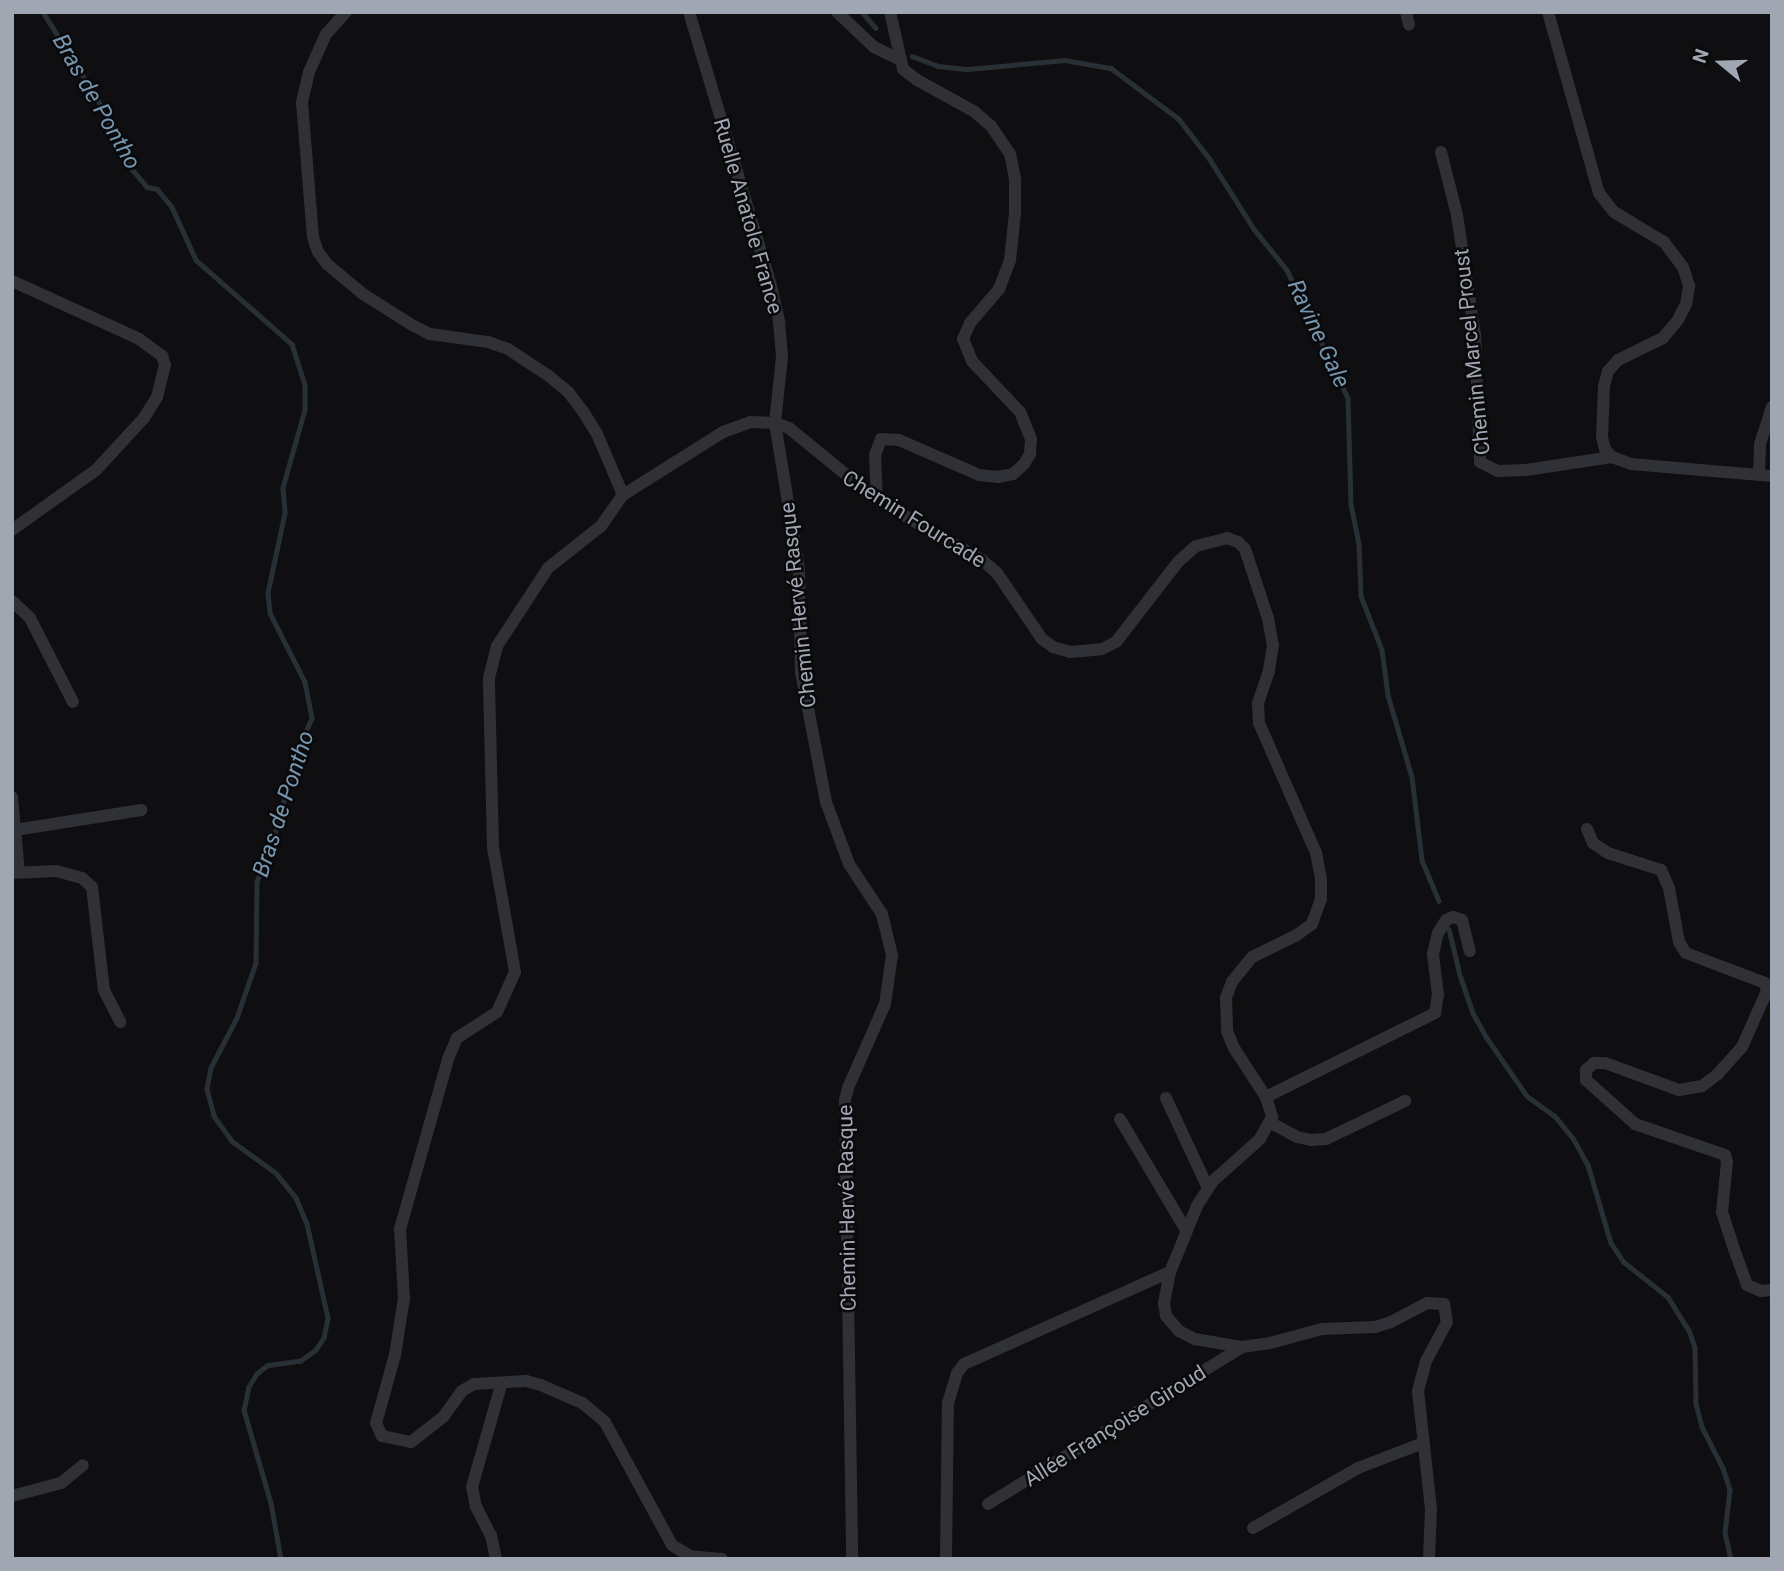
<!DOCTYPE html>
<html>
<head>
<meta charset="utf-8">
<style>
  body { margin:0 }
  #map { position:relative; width:1784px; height:1571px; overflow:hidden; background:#0f0f11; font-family:Roboto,sans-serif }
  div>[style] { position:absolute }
  .stream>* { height:4.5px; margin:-2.25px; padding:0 2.25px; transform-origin:2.25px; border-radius:2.25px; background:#283036 }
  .minor>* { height:12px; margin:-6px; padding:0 6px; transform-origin:6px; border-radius:6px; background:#303136 }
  span { translate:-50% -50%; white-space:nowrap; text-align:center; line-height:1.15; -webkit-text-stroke:5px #0a0a0c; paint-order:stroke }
  .street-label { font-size:21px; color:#a0a6b2 }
  .water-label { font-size:23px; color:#7696af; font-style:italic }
  .frame { position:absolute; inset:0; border:14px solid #a0a6b2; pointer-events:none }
  .north { position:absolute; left:1686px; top:28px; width:70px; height:70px; -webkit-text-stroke:5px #0a0a0c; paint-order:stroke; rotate:289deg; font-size:19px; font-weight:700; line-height:28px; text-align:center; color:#a0a6b2 }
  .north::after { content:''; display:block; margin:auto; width:24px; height:32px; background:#a0a6b2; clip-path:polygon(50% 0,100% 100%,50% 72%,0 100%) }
</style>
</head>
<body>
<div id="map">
  <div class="stream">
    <i style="left:43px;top:12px;width:102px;rotate:57.9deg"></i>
    <i style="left:97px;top:98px;width:79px;rotate:63.8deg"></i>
    <i style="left:132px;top:169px;width:23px;rotate:50deg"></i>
    <i style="left:147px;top:187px;width:10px;rotate:11deg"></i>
    <i style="left:157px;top:189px;width:23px;rotate:50deg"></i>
    <i style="left:172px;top:207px;width:58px;rotate:65.6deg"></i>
    <i style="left:196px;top:260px;width:128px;rotate:41.2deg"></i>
    <i style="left:292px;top:344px;width:43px;rotate:72.4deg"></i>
    <i style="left:305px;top:385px;width:25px;rotate:90deg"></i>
    <i style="left:305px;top:410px;width:81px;rotate:105.8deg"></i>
    <i style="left:283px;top:488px;width:25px;rotate:85deg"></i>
    <i style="left:285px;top:513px;width:82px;rotate:102deg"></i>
    <i style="left:268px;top:593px;width:20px;rotate:84deg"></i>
    <i style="left:270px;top:613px;width:77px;rotate:63.1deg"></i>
    <i style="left:305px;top:682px;width:37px;rotate:79deg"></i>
    <i style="left:312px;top:718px;width:36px;rotate:113deg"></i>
    <i style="left:298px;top:751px;width:93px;rotate:105.5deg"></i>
    <i style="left:273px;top:841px;width:44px;rotate:111.3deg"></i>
    <i style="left:257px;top:882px;width:81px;rotate:90.7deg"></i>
    <i style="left:256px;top:963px;width:58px;rotate:109.1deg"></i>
    <i style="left:237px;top:1018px;width:56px;rotate:117.5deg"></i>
    <i style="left:211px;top:1068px;width:21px;rotate:101deg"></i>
    <i style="left:207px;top:1089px;width:28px;rotate:75deg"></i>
    <i style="left:214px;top:1116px;width:31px;rotate:54deg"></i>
    <i style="left:232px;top:1141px;width:54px;rotate:36deg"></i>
    <i style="left:276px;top:1173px;width:32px;rotate:51deg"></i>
    <i style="left:296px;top:1198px;width:28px;rotate:67deg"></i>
    <i style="left:307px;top:1224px;width:96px;rotate:77.4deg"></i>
    <i style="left:328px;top:1318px;width:20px;rotate:101deg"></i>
    <i style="left:324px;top:1338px;width:14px;rotate:124deg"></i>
    <i style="left:316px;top:1350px;width:19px;rotate:144deg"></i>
    <i style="left:301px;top:1361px;width:34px;rotate:172deg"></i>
    <i style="left:267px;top:1366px;width:13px;rotate:141deg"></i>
    <i style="left:257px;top:1374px;width:15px;rotate:122deg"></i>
    <i style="left:249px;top:1387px;width:24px;rotate:102deg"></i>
    <i style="left:244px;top:1410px;width:97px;rotate:73.8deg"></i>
    <i style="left:271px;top:1503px;width:57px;rotate:79.9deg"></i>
    <i style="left:862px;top:12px;width:21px;rotate:49deg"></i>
    <i style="left:912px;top:56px;width:28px;rotate:21deg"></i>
    <i style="left:938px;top:66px;width:30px;rotate:6deg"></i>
    <i style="left:968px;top:69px;width:97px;rotate:-5.3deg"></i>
    <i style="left:1065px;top:60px;width:47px;rotate:9.9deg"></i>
    <i style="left:1111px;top:68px;width:85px;rotate:36.9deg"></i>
    <i style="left:1179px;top:119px;width:49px;rotate:52.4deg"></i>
    <i style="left:1209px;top:158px;width:84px;rotate:57.6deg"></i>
    <i style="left:1254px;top:229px;width:53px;rotate:51.2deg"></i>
    <i style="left:1287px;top:270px;width:142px;rotate:64.5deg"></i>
    <i style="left:1348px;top:398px;width:106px;rotate:88.4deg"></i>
    <i style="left:1351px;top:504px;width:41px;rotate:78.7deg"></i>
    <i style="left:1359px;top:544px;width:52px;rotate:87.8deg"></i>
    <i style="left:1361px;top:596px;width:58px;rotate:68.7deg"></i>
    <i style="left:1382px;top:650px;width:45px;rotate:82.4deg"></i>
    <i style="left:1388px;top:695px;width:85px;rotate:73.7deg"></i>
    <i style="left:1412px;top:777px;width:84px;rotate:83.1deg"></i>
    <i style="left:1422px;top:860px;width:44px;rotate:67.5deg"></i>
    <i style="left:1449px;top:929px;width:47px;rotate:76.6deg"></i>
    <i style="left:1460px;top:975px;width:40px;rotate:71.1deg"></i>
    <i style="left:1473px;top:1013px;width:29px;rotate:61deg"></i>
    <i style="left:1487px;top:1038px;width:70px;rotate:55.4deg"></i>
    <i style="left:1527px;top:1096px;width:34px;rotate:36deg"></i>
    <i style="left:1555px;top:1116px;width:28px;rotate:51deg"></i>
    <i style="left:1573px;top:1138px;width:31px;rotate:61deg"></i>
    <i style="left:1588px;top:1165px;width:81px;rotate:73.6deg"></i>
    <i style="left:1611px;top:1243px;width:23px;rotate:56deg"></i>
    <i style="left:1624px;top:1262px;width:56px;rotate:38.5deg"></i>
    <i style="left:1668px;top:1297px;width:39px;rotate:58deg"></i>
    <i style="left:1689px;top:1330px;width:18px;rotate:71deg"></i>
    <i style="left:1695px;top:1347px;width:57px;rotate:89deg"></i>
    <i style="left:1696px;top:1404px;width:24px;rotate:75deg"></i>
    <i style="left:1702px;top:1427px;width:46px;rotate:62.9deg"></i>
    <i style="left:1723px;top:1468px;width:23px;rotate:72deg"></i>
    <i style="left:1730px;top:1490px;width:43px;rotate:96.6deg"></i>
    <i style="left:1725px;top:1533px;width:27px;rotate:77deg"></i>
  </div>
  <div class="minor">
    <i style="left:346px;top:12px;width:30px;rotate:132deg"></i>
    <i style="left:326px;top:34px;width:42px;rotate:114.1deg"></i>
    <i style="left:309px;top:72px;width:32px;rotate:103deg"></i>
    <i style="left:302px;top:103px;width:134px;rotate:85.3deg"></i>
    <i style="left:313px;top:237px;width:16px;rotate:72deg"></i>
    <i style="left:318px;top:252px;width:15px;rotate:53deg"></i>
    <i style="left:327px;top:264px;width:47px;rotate:39.8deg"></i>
    <i style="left:363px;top:294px;width:58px;rotate:32.3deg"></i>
    <i style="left:412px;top:325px;width:20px;rotate:27deg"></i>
    <i style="left:430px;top:334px;width:59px;rotate:7.9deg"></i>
    <i style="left:488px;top:342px;width:21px;rotate:19deg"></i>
    <i style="left:508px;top:349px;width:49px;rotate:33.4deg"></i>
    <i style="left:549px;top:376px;width:26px;rotate:40deg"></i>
    <i style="left:569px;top:393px;width:25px;rotate:53deg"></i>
    <i style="left:584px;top:413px;width:25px;rotate:58deg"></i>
    <i style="left:597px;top:434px;width:66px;rotate:66.9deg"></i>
    <i style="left:689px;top:12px;width:286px;rotate:73.3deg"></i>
    <i style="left:771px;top:286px;width:37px;rotate:77deg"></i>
    <i style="left:779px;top:322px;width:35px;rotate:85deg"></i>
    <i style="left:782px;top:357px;width:66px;rotate:96.1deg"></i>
    <i style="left:775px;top:423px;width:149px;rotate:80.7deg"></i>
    <i style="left:799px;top:570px;width:102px;rotate:88.9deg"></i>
    <i style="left:801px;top:672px;width:132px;rotate:79.1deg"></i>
    <i style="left:826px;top:802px;width:66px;rotate:69.6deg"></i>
    <i style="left:849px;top:864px;width:60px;rotate:56.6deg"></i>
    <i style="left:882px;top:914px;width:42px;rotate:76.3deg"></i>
    <i style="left:892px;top:955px;width:49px;rotate:98.1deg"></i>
    <i style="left:885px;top:1004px;width:92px;rotate:113.8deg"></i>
    <i style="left:848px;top:1088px;width:12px;rotate:104deg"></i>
    <i style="left:845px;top:1100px;width:459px;rotate:89.1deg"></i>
    <i style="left:837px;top:12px;width:51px;rotate:43.4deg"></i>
    <i style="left:874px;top:47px;width:28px;rotate:26deg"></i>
    <i style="left:1406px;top:12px;width:13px;rotate:77deg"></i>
    <i style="left:1548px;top:12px;width:188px;rotate:74.3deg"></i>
    <i style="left:1599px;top:193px;width:24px;rotate:52deg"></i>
    <i style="left:1614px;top:212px;width:58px;rotate:31deg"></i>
    <i style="left:1664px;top:242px;width:31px;rotate:53deg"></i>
    <i style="left:1683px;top:267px;width:20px;rotate:72deg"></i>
    <i style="left:1689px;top:286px;width:18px;rotate:99deg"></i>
    <i style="left:1686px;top:304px;width:18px;rotate:117deg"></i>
    <i style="left:1678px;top:320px;width:23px;rotate:130deg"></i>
    <i style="left:1663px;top:338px;width:50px;rotate:153.9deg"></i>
    <i style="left:1618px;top:360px;width:15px;rotate:132deg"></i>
    <i style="left:1608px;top:371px;width:16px;rotate:105deg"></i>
    <i style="left:1604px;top:386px;width:51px;rotate:92.2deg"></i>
    <i style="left:1602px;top:437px;width:12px;rotate:76deg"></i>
    <i style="left:1605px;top:449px;width:11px;rotate:49deg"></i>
    <i style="left:1612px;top:457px;width:20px;rotate:20deg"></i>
    <i style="left:1631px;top:464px;width:142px;rotate:4.9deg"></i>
    <i style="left:1441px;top:152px;width:65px;rotate:75.7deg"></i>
    <i style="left:1457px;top:215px;width:121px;rotate:81.5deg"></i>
    <i style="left:1475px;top:335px;width:127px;rotate:87.7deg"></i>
    <i style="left:1480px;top:462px;width:20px;rotate:27deg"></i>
    <i style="left:1498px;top:471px;width:28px;rotate:-2deg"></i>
    <i style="left:1526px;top:470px;width:87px;rotate:-8.6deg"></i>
    <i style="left:12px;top:281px;width:140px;rotate:24.5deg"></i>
    <i style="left:139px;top:339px;width:29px;rotate:36deg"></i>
    <i style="left:162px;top:356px;width:9px;rotate:72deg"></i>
    <i style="left:165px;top:365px;width:33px;rotate:104deg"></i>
    <i style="left:157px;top:397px;width:25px;rotate:122deg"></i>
    <i style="left:144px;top:418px;width:71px;rotate:132.7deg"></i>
    <i style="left:96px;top:470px;width:103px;rotate:144.5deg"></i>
    <i style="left:1759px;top:475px;width:31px;rotate:-88deg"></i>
    <i style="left:1760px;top:444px;width:39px;rotate:-72deg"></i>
    <i style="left:877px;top:500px;width:45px;rotate:-92.5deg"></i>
    <i style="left:875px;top:455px;width:17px;rotate:-69deg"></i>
    <i style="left:881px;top:439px;width:18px;rotate:3deg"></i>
    <i style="left:899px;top:440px;width:87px;rotate:23.6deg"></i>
    <i style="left:979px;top:475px;width:19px;rotate:6deg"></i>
    <i style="left:998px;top:477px;width:15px;rotate:-11deg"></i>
    <i style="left:1013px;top:474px;width:15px;rotate:-42deg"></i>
    <i style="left:1024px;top:464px;width:12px;rotate:-59deg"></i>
    <i style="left:1030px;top:454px;width:15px;rotate:-86deg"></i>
    <i style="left:1031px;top:439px;width:29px;rotate:-112deg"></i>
    <i style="left:1020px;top:412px;width:70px;rotate:-133.3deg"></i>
    <i style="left:972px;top:361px;width:24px;rotate:-112deg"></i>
    <i style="left:963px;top:339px;width:17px;rotate:-66deg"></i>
    <i style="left:970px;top:323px;width:45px;rotate:-49.5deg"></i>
    <i style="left:999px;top:289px;width:31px;rotate:-69deg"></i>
    <i style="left:1010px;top:260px;width:47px;rotate:-83.9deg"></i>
    <i style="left:1015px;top:213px;width:34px;rotate:-90deg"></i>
    <i style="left:1015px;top:179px;width:25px;rotate:-101deg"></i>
    <i style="left:1010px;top:154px;width:34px;rotate:-124deg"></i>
    <i style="left:991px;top:126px;width:21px;rotate:-139deg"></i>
    <i style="left:975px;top:112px;width:66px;rotate:-151.1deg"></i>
    <i style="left:917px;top:80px;width:18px;rotate:-142deg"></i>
    <i style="left:903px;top:69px;width:58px;rotate:-102.8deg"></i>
    <i style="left:12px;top:601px;width:25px;rotate:43deg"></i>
    <i style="left:30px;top:618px;width:94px;rotate:62.9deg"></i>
    <i style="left:12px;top:797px;width:75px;rotate:84.7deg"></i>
    <i style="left:1587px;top:829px;width:15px;rotate:67deg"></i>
    <i style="left:1593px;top:843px;width:18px;rotate:34deg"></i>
    <i style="left:1608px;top:853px;width:56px;rotate:17.8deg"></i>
    <i style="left:1661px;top:870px;width:20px;rotate:66deg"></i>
    <i style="left:1669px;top:888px;width:55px;rotate:79.5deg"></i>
    <i style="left:1679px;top:942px;width:13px;rotate:58deg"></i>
    <i style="left:1686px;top:953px;width:85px;rotate:20.8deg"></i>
    <i style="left:1765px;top:983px;width:8px;rotate:76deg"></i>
    <i style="left:1767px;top:991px;width:61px;rotate:114.1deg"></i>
    <i style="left:1742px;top:1047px;width:36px;rotate:132deg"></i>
    <i style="left:1718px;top:1074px;width:20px;rotate:143deg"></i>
    <i style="left:1702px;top:1086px;width:23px;rotate:170deg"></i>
    <i style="left:1679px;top:1090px;width:79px;rotate:-160deg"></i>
    <i style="left:1605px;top:1063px;width:11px;rotate:180deg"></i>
    <i style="left:1594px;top:1063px;width:11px;rotate:139deg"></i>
    <i style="left:1586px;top:1070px;width:10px;rotate:90deg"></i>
    <i style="left:1586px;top:1080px;width:66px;rotate:41.9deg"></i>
    <i style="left:1635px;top:1124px;width:95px;rotate:19deg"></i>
    <i style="left:1725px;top:1155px;width:7px;rotate:74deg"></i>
    <i style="left:1727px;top:1162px;width:50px;rotate:95.7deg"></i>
    <i style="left:1722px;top:1212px;width:39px;rotate:72deg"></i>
    <i style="left:1734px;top:1249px;width:38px;rotate:70deg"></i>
    <i style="left:1747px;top:1285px;width:15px;rotate:23deg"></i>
    <i style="left:1761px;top:1291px;width:11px;rotate:-5deg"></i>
    <i style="left:15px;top:830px;width:128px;rotate:-9deg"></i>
    <i style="left:12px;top:873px;width:44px;rotate:-2.6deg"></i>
    <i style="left:56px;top:871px;width:27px;rotate:15deg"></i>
    <i style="left:82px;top:878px;width:13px;rotate:42deg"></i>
    <i style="left:92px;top:887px;width:104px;rotate:83.4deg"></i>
    <i style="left:104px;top:990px;width:36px;rotate:63deg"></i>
    <i style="left:1266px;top:1097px;width:189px;rotate:-26.4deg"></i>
    <i style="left:1435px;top:1013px;width:18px;rotate:-81deg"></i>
    <i style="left:1438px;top:995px;width:41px;rotate:-97deg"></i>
    <i style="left:1433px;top:954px;width:22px;rotate:-77deg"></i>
    <i style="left:1438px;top:933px;width:15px;rotate:-58deg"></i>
    <i style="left:1446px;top:920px;width:8px;rotate:-23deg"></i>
    <i style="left:1453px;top:917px;width:9px;rotate:18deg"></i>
    <i style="left:1462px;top:920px;width:32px;rotate:76deg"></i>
    <i style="left:1166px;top:1098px;width:99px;rotate:65deg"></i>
    <i style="left:1120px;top:1119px;width:129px;rotate:59.3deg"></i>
    <i style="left:1271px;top:1123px;width:30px;rotate:28deg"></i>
    <i style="left:1297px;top:1137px;width:14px;rotate:12deg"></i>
    <i style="left:1311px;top:1140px;width:15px;rotate:-4deg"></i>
    <i style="left:1326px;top:1139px;width:88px;rotate:-25.7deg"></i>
    <i style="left:12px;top:1496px;width:51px;rotate:-14.9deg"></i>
    <i style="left:61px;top:1483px;width:28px;rotate:-39deg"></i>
    <i style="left:988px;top:1504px;width:299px;rotate:-31.7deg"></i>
    <i style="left:1253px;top:1528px;width:121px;rotate:-29.7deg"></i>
    <i style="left:1358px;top:1468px;width:70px;rotate:-21deg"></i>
    <i style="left:496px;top:1559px;width:24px;rotate:-102deg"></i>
    <i style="left:491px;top:1536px;width:33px;rotate:-117deg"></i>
    <i style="left:476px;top:1507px;width:20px;rotate:-101deg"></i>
    <i style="left:472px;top:1487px;width:106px;rotate:-74.1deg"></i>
    <i style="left:722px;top:1559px;width:32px;rotate:-175deg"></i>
    <i style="left:690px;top:1556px;width:21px;rotate:-149deg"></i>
    <i style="left:672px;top:1545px;width:140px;rotate:-118.6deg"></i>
    <i style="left:605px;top:1422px;width:30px;rotate:-140deg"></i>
    <i style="left:582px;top:1403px;width:45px;rotate:-156.3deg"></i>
    <i style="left:541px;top:1385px;width:16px;rotate:-165deg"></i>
    <i style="left:526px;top:1381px;width:52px;rotate:176.7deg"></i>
    <i style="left:474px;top:1384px;width:14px;rotate:150deg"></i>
    <i style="left:462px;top:1391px;width:32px;rotate:126deg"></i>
    <i style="left:443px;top:1417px;width:41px;rotate:142deg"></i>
    <i style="left:411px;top:1442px;width:30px;rotate:-168deg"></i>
    <i style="left:382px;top:1436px;width:14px;rotate:-115deg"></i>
    <i style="left:376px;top:1423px;width:71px;rotate:-74.4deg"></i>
    <i style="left:395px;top:1355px;width:58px;rotate:-81deg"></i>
    <i style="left:404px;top:1298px;width:69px;rotate:-93.3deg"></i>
    <i style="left:400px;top:1229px;width:177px;rotate:-74.2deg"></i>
    <i style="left:448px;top:1059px;width:23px;rotate:-67deg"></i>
    <i style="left:457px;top:1038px;width:48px;rotate:-33deg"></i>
    <i style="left:497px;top:1012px;width:44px;rotate:-65.8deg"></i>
    <i style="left:515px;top:972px;width:127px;rotate:-100deg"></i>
    <i style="left:493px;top:847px;width:169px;rotate:-91.4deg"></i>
    <i style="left:489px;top:678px;width:33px;rotate:-76deg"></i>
    <i style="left:497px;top:646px;width:93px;rotate:-56.8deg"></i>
    <i style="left:548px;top:568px;width:68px;rotate:-38.4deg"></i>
    <i style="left:601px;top:526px;width:38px;rotate:-55deg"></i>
    <i style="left:623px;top:495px;width:118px;rotate:-32.2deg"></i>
    <i style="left:723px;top:432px;width:29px;rotate:-20deg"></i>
    <i style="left:750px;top:422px;width:25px;rotate:2deg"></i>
    <i style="left:775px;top:423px;width:15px;rotate:20deg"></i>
    <i style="left:789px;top:428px;width:114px;rotate:39.3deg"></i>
    <i style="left:877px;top:500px;width:121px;rotate:29.7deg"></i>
    <i style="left:982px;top:560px;width:20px;rotate:41deg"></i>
    <i style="left:997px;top:573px;width:80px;rotate:55.7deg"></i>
    <i style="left:1042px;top:639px;width:14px;rotate:36deg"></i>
    <i style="left:1053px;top:647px;width:18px;rotate:16deg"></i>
    <i style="left:1070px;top:652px;width:32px;rotate:-5deg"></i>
    <i style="left:1102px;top:649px;width:16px;rotate:-27deg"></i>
    <i style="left:1116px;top:642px;width:101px;rotate:-52.2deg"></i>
    <i style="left:1178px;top:562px;width:24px;rotate:-42deg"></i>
    <i style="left:1196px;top:546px;width:32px;rotate:-14deg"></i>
    <i style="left:1227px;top:538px;width:12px;rotate:20deg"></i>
    <i style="left:1238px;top:542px;width:10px;rotate:45deg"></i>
    <i style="left:1245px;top:549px;width:73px;rotate:71.6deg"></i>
    <i style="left:1268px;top:618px;width:27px;rotate:80deg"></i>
    <i style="left:1273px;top:645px;width:26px;rotate:99deg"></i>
    <i style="left:1269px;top:671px;width:34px;rotate:109deg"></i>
    <i style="left:1258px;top:703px;width:20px;rotate:87deg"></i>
    <i style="left:1259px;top:723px;width:142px;rotate:66.3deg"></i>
    <i style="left:1316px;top:853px;width:26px;rotate:79deg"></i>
    <i style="left:1321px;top:879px;width:20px;rotate:90deg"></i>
    <i style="left:1321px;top:899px;width:27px;rotate:110deg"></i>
    <i style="left:1312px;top:924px;width:19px;rotate:144deg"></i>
    <i style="left:1297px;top:935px;width:50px;rotate:153.9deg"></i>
    <i style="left:1252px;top:957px;width:32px;rotate:129deg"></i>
    <i style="left:1232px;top:982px;width:17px;rotate:111deg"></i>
    <i style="left:1226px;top:998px;width:33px;rotate:88deg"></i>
    <i style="left:1227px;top:1031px;width:18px;rotate:68deg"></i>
    <i style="left:1234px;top:1048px;width:59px;rotate:56.9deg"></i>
    <i style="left:1266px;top:1097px;width:21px;rotate:73deg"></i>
    <i style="left:1272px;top:1117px;width:25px;rotate:119deg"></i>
    <i style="left:1260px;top:1139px;width:63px;rotate:138.2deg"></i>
    <i style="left:1213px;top:1181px;width:30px;rotate:123deg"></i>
    <i style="left:1197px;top:1206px;width:71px;rotate:112.2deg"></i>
    <i style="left:1170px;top:1272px;width:32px;rotate:101deg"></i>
    <i style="left:1164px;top:1303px;width:13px;rotate:81deg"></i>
    <i style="left:1166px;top:1316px;width:20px;rotate:49deg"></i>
    <i style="left:1179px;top:1331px;width:18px;rotate:27deg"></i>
    <i style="left:1195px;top:1339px;width:48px;rotate:9.7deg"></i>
    <i style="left:1242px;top:1347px;width:28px;rotate:-8deg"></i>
    <i style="left:1270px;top:1343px;width:54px;rotate:-15.1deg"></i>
    <i style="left:1322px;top:1329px;width:53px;rotate:-2.2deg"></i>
    <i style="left:1375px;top:1327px;width:17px;rotate:-17deg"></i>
    <i style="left:1391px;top:1322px;width:41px;rotate:-27.8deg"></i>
    <i style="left:1427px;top:1303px;width:17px;rotate:3deg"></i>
    <i style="left:1444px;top:1304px;width:18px;rotate:81deg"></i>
    <i style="left:1447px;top:1322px;width:44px;rotate:118.3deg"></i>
    <i style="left:1426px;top:1361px;width:31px;rotate:105deg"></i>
    <i style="left:1418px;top:1391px;width:119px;rotate:83.7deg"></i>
    <i style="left:1431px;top:1509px;width:50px;rotate:92.3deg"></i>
    <i style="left:946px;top:1559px;width:156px;rotate:-89.3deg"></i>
    <i style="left:948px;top:1403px;width:31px;rotate:-73deg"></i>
    <i style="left:957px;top:1373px;width:11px;rotate:-52deg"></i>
    <i style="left:964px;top:1364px;width:226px;rotate:-24.1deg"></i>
  </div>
  <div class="street-label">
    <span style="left:748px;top:216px;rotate:74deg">Ruelle Anatole France</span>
    <span style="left:1472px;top:352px;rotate:-96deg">Chemin Marcel Proust</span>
    <span style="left:914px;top:519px;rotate:32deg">Chemin Fourcade</span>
    <span style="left:798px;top:605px;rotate:-96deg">Chemin Hervé Rasque</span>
    <span style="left:847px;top:1208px;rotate:-91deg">Chemin Hervé Rasque</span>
    <span style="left:1115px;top:1426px;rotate:-32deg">Allée Françoise Giroud</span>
  </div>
  <div class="water-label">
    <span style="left:96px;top:102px;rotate:60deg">Bras de Pontho</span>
    <span style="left:1318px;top:334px;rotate:65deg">Ravine Gale</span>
    <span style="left:284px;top:804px;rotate:-72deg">Bras de Pontho</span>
  </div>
  <div class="frame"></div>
  <div class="north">N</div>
</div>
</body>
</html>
